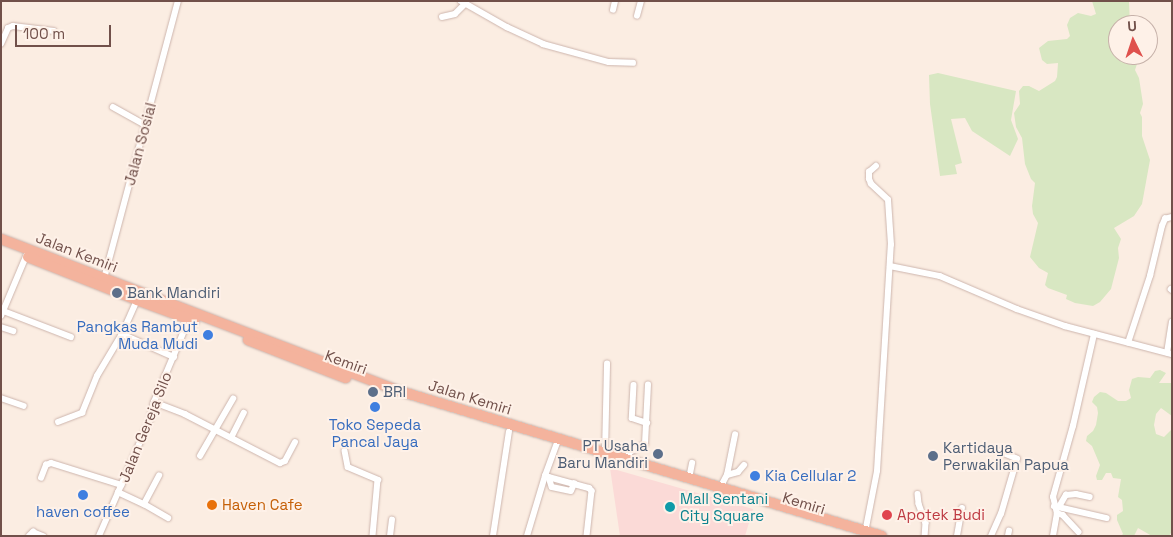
<!DOCTYPE html>
<html>
<head>
<meta charset="utf-8">
<style>
  body { margin:0 }
  #map { position:relative; width:1173px; height:537px; overflow:hidden; background:#fbede2; font-family:"Space Grotesk",sans-serif }
  div>[style] { position:absolute }
  .commercial>* { inset:0; background:#fbdad7 }
  .green>* { inset:0; background:#d8e7c2 }
  .roads { filter:drop-shadow(0 0 1px #cdb5ad) drop-shadow(0 0 1px #cdb5ad) }
  .minor>* { height:5.5px; margin:-2.75px; padding:0 2.75px; transform-origin:2.75px; border-radius:2.75px; background:#fff }
  .trunk>* { height:10px; margin:-5px; padding:0 5px; transform-origin:5px; border-radius:5px; background:#f4b39d }
  .dots>* { width:14px; height:14px; translate:-50% -50%; box-sizing:border-box; border:2px solid #fef1e8; border-radius:50% }
  span { translate:-50% -50%; white-space:nowrap; text-align:center; line-height:1.15; -webkit-text-stroke:4px #fef1e8; paint-order:stroke }
  .street-label { font-size:15px; color:#71504a }
  .service-label { font-size:15px; color:#4e5e75 }
  .left { translate:0 -50%; text-align:left }
  .right { translate:-100% -50%; text-align:right }
  .shop-label { font-size:15px; color:#366cbe }
  .culture-label { font-size:15px; color:#0d838f }
  .food-label { font-size:15px; color:#c56008 }
  .health-label { font-size:15px; color:#be3a42 }
  .frame { position:absolute; inset:0; border:2px solid #71504a; pointer-events:none }
  .north { position:absolute; left:1108px; top:15px; width:50px; height:50px; box-sizing:border-box; background:#fef1e8; border:1px solid #c6b1a9; border-radius:50%; rotate:356deg; font-size:14px; font-weight:700; line-height:20px; text-align:center; color:#71504a }
  .north::after { content:''; display:block; margin:auto; width:18px; height:22px; background:#df514d; clip-path:polygon(50% 0,100% 100%,50% 72%,0 100%) }
  .scale { position:absolute; left:15px; top:25px; width:96px; height:22px; box-sizing:border-box; border:2px solid #71504a; border-top:0; padding-left:6px; font-size:15px; line-height:18px; white-space:nowrap; color:#71504a; -webkit-text-stroke:4px #fef1e8; paint-order:stroke }
</style>
</head>
<body>
<div id="map">
  <div class="commercial">
    <i style="clip-path:polygon(610px 468px,753px 509px,745px 536px,620px 536px)"></i>
  </div>
  <div class="green">
    <i style="clip-path:polygon(1092px 1px,1129px 2px,1130px 25px,1118px 25px,1118px 55px,1140px 55px,1135px 70px,1139px 78px,1143px 104px,1140px 113px,1142px 117px,1142px 136px,1150px 160px,1142px 204px,1134px 216px,1114px 228px,1121px 239px,1118px 248px,1119px 258px,1111px 289px,1100px 302px,1093px 306px,1075px 303px,1066px 299px,1067px 295px,1048px 288px,1045px 285px,1048px 273px,1039px 268px,1030px 257px,1038px 223px,1033px 214px,1032px 206px,1035px 183px,1031px 179px,1025px 164px,1022px 138px,1016px 127px,1014px 113px,1020px 104px,1019px 91px,1023px 86px,1029px 86px,1039px 91px,1055px 81px,1057px 77px,1058px 63px,1047px 64px,1042px 60px,1039px 48px,1048px 41px,1067px 39px,1070px 36px,1067px 25px,1070px 18px,1078px 13px,1091px 16px,1096px 14px)"></i>
    <i style="clip-path:polygon(938px 73px,1016px 91px,1011px 120px,1018px 139px,1010px 156px,972px 131px,965px 118px,951px 119px,962px 163px,955px 165px,957px 174px,940px 176px,930px 104px,929px 75px)"></i>
    <i style="clip-path:polygon(1160px 370px,1166px 373px,1159px 383px,1172px 383px,1172px 416px,1161px 408px,1156px 414px,1154px 425px,1156px 434px,1164px 437px,1172px 429px,1172px 531px,1169px 536px,1152px 536px,1138px 528px,1134px 536px,1121px 536px,1123px 534px,1117px 520px,1117px 515px,1123px 511px,1122px 500px,1118px 497px,1121px 479px,1113px 478px,1111px 473px,1106px 473px,1102px 480px,1097px 480px,1096px 476px,1100px 465px,1092px 446px,1086px 441px,1087px 436px,1093px 431px,1096px 425px,1098px 413px,1097px 407px,1092px 402px,1094px 397px,1100px 392px,1106px 393px,1118px 401px,1126px 401px,1131px 398px,1129px 390px,1132px 379px,1138px 377px,1150px 378px,1155px 371px)"></i>
  </div>
  <div class="roads">
    <div class="minor">
      <i style="left:461px;top:1px;width:53px;rotate:29.5deg"></i>
      <i style="left:507px;top:27px;width:40px;rotate:25deg"></i>
      <i style="left:543px;top:44px;width:68px;rotate:15.3deg"></i>
      <i style="left:609px;top:62px;width:24px;rotate:2deg"></i>
      <i style="left:613px;top:10px;width:9px;rotate:-77deg"></i>
      <i style="left:637px;top:16px;width:16px;rotate:-75deg"></i>
      <i style="left:442px;top:17px;width:13px;rotate:-13deg"></i>
      <i style="left:455px;top:14px;width:14px;rotate:-45deg"></i>
      <i style="left:1px;top:44px;width:17px;rotate:-66deg"></i>
      <i style="left:8px;top:28px;width:5px;rotate:-22deg"></i>
      <i style="left:13px;top:26px;width:41px;rotate:7deg"></i>
      <i style="left:113px;top:107px;width:37px;rotate:29deg"></i>
      <i style="left:890px;top:266px;width:51px;rotate:11.3deg"></i>
      <i style="left:940px;top:276px;width:84px;rotate:23.2deg"></i>
      <i style="left:1017px;top:309px;width:51px;rotate:19.5deg"></i>
      <i style="left:1065px;top:326px;width:111px;rotate:14.7deg"></i>
      <i style="left:104px;top:279px;width:288px;rotate:-75.1deg"></i>
      <i style="left:1171px;top:289px;width:1px;rotate:45deg"></i>
      <i style="left:1px;top:310px;width:75px;rotate:21.1deg"></i>
      <i style="left:1px;top:316px;width:67px;rotate:-67.2deg"></i>
      <i style="left:1px;top:327px;width:13px;rotate:18deg"></i>
      <i style="left:122px;top:334px;width:57px;rotate:23.9deg"></i>
      <i style="left:1128px;top:343px;width:71px;rotate:-71.8deg"></i>
      <i style="left:1150px;top:276px;width:51px;rotate:-76.5deg"></i>
      <i style="left:1162px;top:226px;width:8px;rotate:-67deg"></i>
      <i style="left:1165px;top:219px;width:7px;rotate:-16deg"></i>
      <i style="left:1167px;top:353px;width:31px;rotate:-81deg"></i>
      <i style="left:634px;top:385px;width:33px;rotate:93deg"></i>
      <i style="left:632px;top:418px;width:16px;rotate:18deg"></i>
      <i style="left:1px;top:398px;width:24px;rotate:19deg"></i>
      <i style="left:154px;top:402px;width:33px;rotate:21deg"></i>
      <i style="left:185px;top:414px;width:107px;rotate:27.3deg"></i>
      <i style="left:280px;top:463px;width:5px;rotate:-22deg"></i>
      <i style="left:285px;top:461px;width:21px;rotate:-62deg"></i>
      <i style="left:58px;top:422px;width:26px;rotate:-21deg"></i>
      <i style="left:82px;top:413px;width:40px;rotate:-68deg"></i>
      <i style="left:97px;top:376px;width:49px;rotate:-59.2deg"></i>
      <i style="left:122px;top:334px;width:37px;rotate:-66deg"></i>
      <i style="left:231px;top:438px;width:28px;rotate:-63deg"></i>
      <i style="left:345px;top:451px;width:16px;rotate:79deg"></i>
      <i style="left:348px;top:467px;width:33px;rotate:23deg"></i>
      <i style="left:378px;top:480px;width:56px;rotate:95.1deg"></i>
      <i style="left:605px;top:454px;width:90px;rotate:-88.7deg"></i>
      <i style="left:200px;top:456px;width:66px;rotate:-59.9deg"></i>
      <i style="left:626px;top:460px;width:9px;rotate:-63deg"></i>
      <i style="left:630px;top:452px;width:17px;rotate:-28deg"></i>
      <i style="left:645px;top:444px;width:59px;rotate:-87.1deg"></i>
      <i style="left:727px;top:475px;width:11px;rotate:-15deg"></i>
      <i style="left:738px;top:472px;width:9px;rotate:-49deg"></i>
      <i style="left:545px;top:476px;width:46px;rotate:15.3deg"></i>
      <i style="left:589px;top:488px;width:4px;rotate:45deg"></i>
      <i style="left:592px;top:491px;width:45px;rotate:96.3deg"></i>
      <i style="left:549px;top:477px;width:10px;rotate:73deg"></i>
      <i style="left:552px;top:487px;width:19px;rotate:12deg"></i>
      <i style="left:571px;top:491px;width:8px;rotate:-67deg"></i>
      <i style="left:41px;top:478px;width:14px;rotate:-69deg"></i>
      <i style="left:46px;top:465px;width:5px;rotate:-22deg"></i>
      <i style="left:51px;top:463px;width:74px;rotate:17.2deg"></i>
      <i style="left:689px;top:479px;width:16px;rotate:-79deg"></i>
      <i style="left:720px;top:488px;width:15px;rotate:-62deg"></i>
      <i style="left:727px;top:475px;width:41px;rotate:-78.7deg"></i>
      <i style="left:118px;top:492px;width:29px;rotate:25deg"></i>
      <i style="left:144px;top:504px;width:32px;rotate:-62deg"></i>
      <i style="left:918px;top:494px;width:10px;rotate:84deg"></i>
      <i style="left:919px;top:504px;width:20px;rotate:70deg"></i>
      <i style="left:926px;top:523px;width:13px;rotate:94deg"></i>
      <i style="left:144px;top:504px;width:28px;rotate:30deg"></i>
      <i style="left:1054px;top:506px;width:54px;rotate:12.8deg"></i>
      <i style="left:1059px;top:507px;width:14px;rotate:-60deg"></i>
      <i style="left:1066px;top:495px;width:10px;rotate:-6deg"></i>
      <i style="left:1076px;top:494px;width:14px;rotate:12deg"></i>
      <i style="left:1057px;top:513px;width:6px;rotate:18deg"></i>
      <i style="left:1063px;top:515px;width:23px;rotate:47deg"></i>
      <i style="left:865px;top:533px;width:63px;rotate:-79deg"></i>
      <i style="left:877px;top:471px;width:226px;rotate:-86.5deg"></i>
      <i style="left:891px;top:245px;width:45px;rotate:-93.8deg"></i>
      <i style="left:888px;top:200px;width:23px;rotate:-137deg"></i>
      <i style="left:871px;top:184px;width:5px;rotate:-112deg"></i>
      <i style="left:869px;top:179px;width:7px;rotate:-90deg"></i>
      <i style="left:869px;top:172px;width:9px;rotate:-41deg"></i>
      <i style="left:29px;top:536px;width:6px;rotate:-45deg"></i>
      <i style="left:33px;top:532px;width:11px;rotate:22deg"></i>
      <i style="left:99px;top:536px;width:128px;rotate:-66.4deg"></i>
      <i style="left:150px;top:419px;width:17px;rotate:-77deg"></i>
      <i style="left:154px;top:402px;width:90px;rotate:-67.1deg"></i>
      <i style="left:390px;top:536px;width:16px;rotate:-83deg"></i>
      <i style="left:493px;top:536px;width:105px;rotate:-81.3deg"></i>
      <i style="left:527px;top:536px;width:63px;rotate:-73.3deg"></i>
      <i style="left:545px;top:476px;width:38px;rotate:-70deg"></i>
      <i style="left:957px;top:536px;width:28px;rotate:-80deg"></i>
      <i style="left:991px;top:536px;width:24px;rotate:-66deg"></i>
      <i style="left:1001px;top:514px;width:57px;rotate:-73.8deg"></i>
      <i style="left:1017px;top:459px;width:18px;rotate:-158deg"></i>
      <i style="left:1008px;top:536px;width:5px;rotate:-79deg"></i>
      <i style="left:1053px;top:536px;width:22px;rotate:-80deg"></i>
      <i style="left:1057px;top:514px;width:17px;rotate:-103deg"></i>
      <i style="left:1053px;top:497px;width:74px;rotate:-74.3deg"></i>
      <i style="left:1073px;top:426px;width:94px;rotate:-77.1deg"></i>
    </div>
    <div class="trunk">
      <i style="left:1px;top:239px;width:423px;rotate:20.9deg"></i>
      <i style="left:396px;top:390px;width:507px;rotate:16.72deg"></i>
      <i style="left:28px;top:257px;width:117px;rotate:21.5deg"></i>
      <i style="left:137px;top:300px;width:61px;rotate:20.2deg"></i>
      <i style="left:248px;top:340px;width:105px;rotate:21.2deg"></i>
    </div>
  </div>
  <div class="dots">
    <i style="left:117px;top:293px;background:#5c6f8a"></i>
    <i style="left:208px;top:335px;background:#3f7fe0"></i>
    <i style="left:373px;top:392px;background:#5c6f8a"></i>
    <i style="left:375px;top:407px;background:#3f7fe0"></i>
    <i style="left:658px;top:454px;background:#5c6f8a"></i>
    <i style="left:933px;top:456px;background:#5c6f8a"></i>
    <i style="left:755px;top:476px;background:#3f7fe0"></i>
    <i style="left:83px;top:495px;background:#3f7fe0"></i>
    <i style="left:212px;top:505px;background:#e8710a"></i>
    <i style="left:670px;top:507px;background:#0f9aa8"></i>
    <i style="left:887px;top:515px;background:#e0444e"></i>
  </div>
  <div class="street-label">
    <span style="left:140px;top:144px;rotate:-75deg">Jalan Sosial</span>
    <span style="left:77px;top:252px;rotate:21deg">Jalan Kemiri</span>
    <span style="left:346px;top:362px;rotate:20deg">Kemiri</span>
    <span style="left:470px;top:397px;rotate:17deg">Jalan Kemiri</span>
    <span style="left:145px;top:427px;rotate:-68deg">Jalan Gereja Silo</span>
    <span style="left:804px;top:503px;rotate:17deg">Kemiri</span>
  </div>
  <div class="service-label">
    <span class="left" style="left:127px;top:293px">Bank Mandiri</span>
    <span class="left" style="left:383px;top:392px">BRI</span>
    <span class="right" style="left:648px;top:454px">PT Usaha<br>Baru Mandiri</span>
    <span class="left" style="left:943px;top:456px">Kartidaya<br>Perwakilan Papua</span>
  </div>
  <div class="shop-label">
    <span class="right" style="left:198px;top:335px">Pangkas Rambut<br>Muda Mudi</span>
    <span style="left:375px;top:433px">Toko Sepeda<br>Pancal Jaya</span>
    <span class="left" style="left:765px;top:476px">Kia Cellular 2</span>
    <span style="left:83px;top:512px">haven coffee</span>
  </div>
  <div class="culture-label">
    <span class="left" style="left:680px;top:507px">Mall Sentani<br>City Square</span>
  </div>
  <div class="food-label">
    <span class="left" style="left:222px;top:505px">Haven Cafe</span>
  </div>
  <div class="health-label">
    <span class="left" style="left:897px;top:515px">Apotek Budi</span>
  </div>
  <div class="frame"></div>
  <div class="north">U</div>
  <div class="scale">100 m</div>
</div>
</body>
</html>
